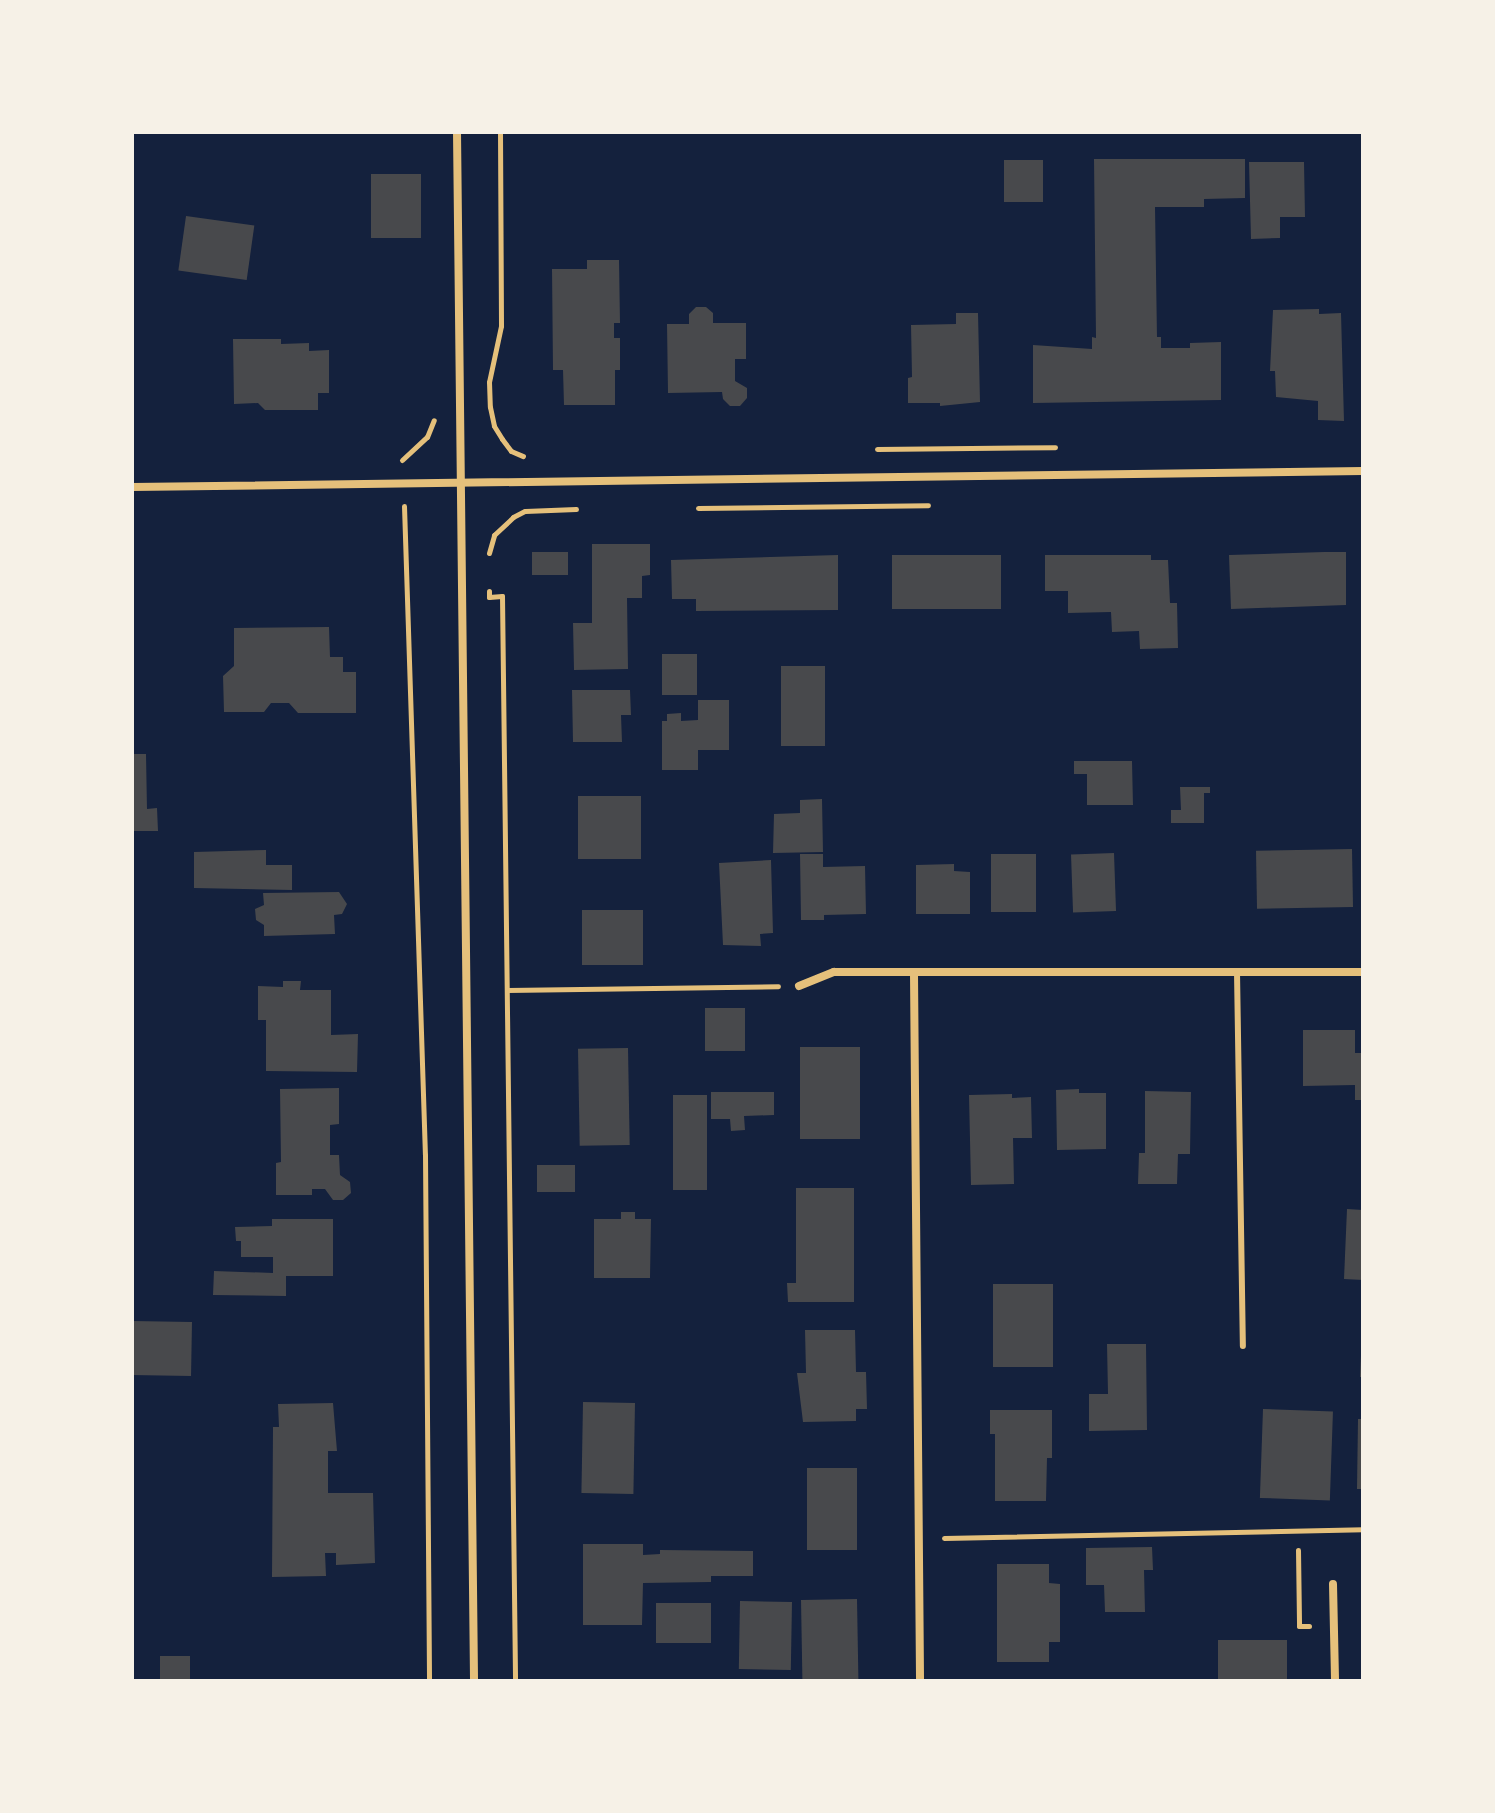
<!DOCTYPE html>
<html>
<head>
<meta charset="utf-8">
<style>
  body { margin:0 }
  #map { position:relative; width:1495px; height:1813px; overflow:hidden; background:#14213d; font-family:"Roboto Serif",serif }
  div>[style] { position:absolute }
  .building>* { inset:0; background:#48494c; transform-origin:0 0 }
  .path>* { height:5px; margin:-2.5px; padding:0 2.5px; transform-origin:2.5px; border-radius:2.5px; background:#e5c07b }
  .service>* { height:6px; margin:-3px; padding:0 3px; transform-origin:3px; border-radius:3px; background:#e5c07b }
  .minor>* { height:8px; margin:-4px; padding:0 4px; transform-origin:4px; border-radius:4px; background:#e5c07b }
  span { translate:-50% -50%; white-space:nowrap; text-align:center; line-height:1.15; -webkit-text-stroke:6px #f6f1e7; paint-order:stroke }
  .frame { position:absolute; inset:0; border:134px solid #f6f1e7; pointer-events:none }
</style>
</head>
<body>
<div id="map">
  <div class="building">
    <i style="clip-path:polygon(1094px 159px,1245px 159px,1245px 198px,1204px 199px,1204px 207px,1155px 207px,1157px 337px,1161px 337px,1161px 348px,1190px 348px,1190px 343px,1221px 342px,1221px 400px,1033px 403px,1033px 345px,1092px 349px,1092px 337px,1096px 338px)"></i>
    <i style="left:1004px;top:160px;width:39px;height:42px"></i>
    <i style="clip-path:polygon(1249px 162px,1304px 162px,1305px 217px,1280px 217px,1280px 238px,1251px 239px)"></i>
    <i style="left:371px;top:174px;width:50px;height:64px"></i>
    <i style="left:186px;top:216px;width:69px;height:55px;rotate:8deg"></i>
    <i style="clip-path:polygon(587px 260px,619px 260px,620px 323px,614px 323px,614px 338px,620px 338px,620px 370px,615px 370px,615px 405px,564px 405px,563px 370px,553px 370px,552px 269px,587px 269px)"></i>
    <i style="clip-path:polygon(696px 307px,706px 307px,713px 313px,713px 323px,746px 323px,746px 359px,735px 359px,735px 381px,747px 388px,747px 398px,740px 406px,730px 406px,723px 399px,722px 392px,668px 393px,667px 324px,689px 324px,689px 314px)"></i>
    <i style="clip-path:polygon(1319px 309px,1319px 314px,1341px 313px,1344px 421px,1318px 420px,1318px 401px,1276px 397px,1275px 371px,1270px 371px,1273px 310px)"></i>
    <i style="clip-path:polygon(956px 313px,978px 313px,980px 402px,940px 406px,940px 403px,908px 403px,908px 378px,912px 377px,911px 325px,956px 324px)"></i>
    <i style="clip-path:polygon(233px 339px,281px 339px,281px 344px,309px 343px,309px 351px,329px 350px,329px 393px,318px 393px,318px 410px,265px 410px,258px 403px,234px 404px)"></i>
    <i style="clip-path:polygon(592px 544px,650px 544px,650px 575px,642px 576px,642px 598px,627px 598px,628px 669px,574px 670px,573px 623px,592px 623px)"></i>
    <i style="left:532px;top:552px;width:36px;height:23px"></i>
    <i style="clip-path:polygon(1324px 552px,1346px 552px,1346px 605px,1231px 609px,1229px 555px)"></i>
    <i style="clip-path:polygon(838px 555px,838px 610px,696px 611px,696px 599px,672px 599px,671px 560px)"></i>
    <i style="left:892px;top:555px;width:109px;height:54px"></i>
    <i style="clip-path:polygon(1045px 555px,1151px 555px,1151px 560px,1168px 560px,1170px 603px,1177px 603px,1178px 648px,1140px 649px,1139px 631px,1112px 632px,1111px 612px,1068px 613px,1068px 591px,1045px 591px)"></i>
    <i style="clip-path:polygon(329px 627px,330px 657px,343px 657px,343px 672px,356px 672px,356px 713px,298px 713px,289px 703px,271px 703px,264px 712px,224px 712px,223px 676px,234px 666px,234px 628px)"></i>
    <i style="left:662px;top:654px;width:35px;height:41px"></i>
    <i style="left:781px;top:666px;width:44px;height:80px"></i>
    <i style="clip-path:polygon(572px 690px,630px 690px,631px 715px,621px 715px,622px 742px,573px 742px)"></i>
    <i style="clip-path:polygon(698px 700px,729px 700px,729px 750px,698px 750px,698px 770px,662px 770px,662px 721px,667px 721px,667px 714px,681px 713px,681px 721px,698px 720px)"></i>
    <i style="clip-path:polygon(132px 754px,146px 754px,147px 809px,157px 808px,158px 831px,132px 831px)"></i>
    <i style="clip-path:polygon(1074px 761px,1132px 761px,1133px 805px,1087px 805px,1087px 774px,1074px 774px)"></i>
    <i style="clip-path:polygon(1180px 787px,1210px 787px,1210px 793px,1204px 793px,1204px 823px,1171px 823px,1171px 810px,1181px 810px)"></i>
    <i style="left:641px;top:796px;width:63px;height:63px;rotate:90deg"></i>
    <i style="clip-path:polygon(822px 799px,823px 852px,773px 853px,774px 814px,800px 813px,800px 800px)"></i>
    <i style="left:1352px;top:849px;width:58px;height:96px;rotate:89deg"></i>
    <i style="clip-path:polygon(266px 850px,266px 865px,292px 865px,292px 890px,194px 888px,194px 852px)"></i>
    <i style="left:1114px;top:853px;width:58px;height:43px;rotate:88deg"></i>
    <i style="clip-path:polygon(800px 854px,823px 854px,823px 867px,865px 866px,866px 914px,824px 915px,824px 920px,801px 920px)"></i>
    <i style="left:991px;top:854px;width:45px;height:58px"></i>
    <i style="clip-path:polygon(771px 860px,773px 933px,760px 934px,761px 946px,723px 945px,719px 863px)"></i>
    <i style="clip-path:polygon(954px 864px,954px 871px,970px 872px,970px 914px,916px 914px,916px 865px)"></i>
    <i style="clip-path:polygon(339px 892px,347px 904px,342px 914px,334px 915px,335px 934px,264px 936px,264px 925px,256px 920px,255px 909px,264px 905px,263px 893px)"></i>
    <i style="left:582px;top:910px;width:61px;height:55px"></i>
    <i style="clip-path:polygon(283px 981px,301px 981px,300px 990px,331px 990px,331px 1035px,358px 1034px,357px 1072px,266px 1071px,266px 1020px,258px 1020px,258px 986px,283px 987px)"></i>
    <i style="left:705px;top:1008px;width:40px;height:43px"></i>
    <i style="clip-path:polygon(1303px 1030px,1355px 1030px,1355px 1053px,1363px 1053px,1363px 1100px,1355px 1100px,1355px 1085px,1303px 1086px)"></i>
    <i style="left:800px;top:1047px;width:60px;height:92px"></i>
    <i style="left:628px;top:1048px;width:97px;height:50px;rotate:89deg"></i>
    <i style="clip-path:polygon(339px 1088px,339px 1124px,330px 1125px,330px 1155px,339px 1155px,340px 1175px,350px 1182px,351px 1193px,343px 1200px,333px 1200px,325px 1189px,312px 1189px,312px 1195px,276px 1195px,276px 1163px,281px 1162px,280px 1089px)"></i>
    <i style="clip-path:polygon(1079px 1089px,1079px 1093px,1106px 1093px,1106px 1149px,1057px 1150px,1056px 1090px)"></i>
    <i style="clip-path:polygon(1145px 1091px,1191px 1092px,1190px 1154px,1178px 1154px,1177px 1184px,1138px 1184px,1139px 1153px,1145px 1153px)"></i>
    <i style="clip-path:polygon(711px 1092px,774px 1092px,774px 1115px,744px 1116px,745px 1130px,731px 1131px,730px 1119px,711px 1119px)"></i>
    <i style="clip-path:polygon(1012px 1094px,1012px 1098px,1031px 1097px,1032px 1138px,1013px 1138px,1014px 1184px,971px 1185px,969px 1095px)"></i>
    <i style="left:673px;top:1095px;width:34px;height:95px"></i>
    <i style="left:575px;top:1165px;width:27px;height:38px;rotate:90deg"></i>
    <i style="clip-path:polygon(796px 1188px,854px 1188px,854px 1302px,788px 1302px,787px 1283px,796px 1283px)"></i>
    <i style="clip-path:polygon(1347px 1209px,1363px 1210px,1363px 1280px,1344px 1279px)"></i>
    <i style="clip-path:polygon(621px 1212px,635px 1212px,635px 1219px,651px 1219px,650px 1278px,594px 1278px,594px 1219px,621px 1219px)"></i>
    <i style="clip-path:polygon(272px 1219px,333px 1219px,333px 1276px,286px 1276px,286px 1296px,213px 1295px,214px 1271px,273px 1273px,273px 1257px,241px 1257px,241px 1241px,236px 1241px,235px 1227px,272px 1226px)"></i>
    <i style="left:993px;top:1284px;width:60px;height:83px"></i>
    <i style="left:132px;top:1321px;width:60px;height:54px;rotate:1deg"></i>
    <i style="clip-path:polygon(805px 1330px,855px 1330px,856px 1372px,866px 1372px,867px 1409px,856px 1409px,856px 1421px,803px 1422px,797px 1373px,806px 1373px)"></i>
    <i style="clip-path:polygon(1107px 1344px,1146px 1344px,1147px 1430px,1089px 1431px,1089px 1394px,1108px 1394px)"></i>
    <i style="clip-path:polygon(1361px 1355px,1363px 1355px,1363px 1377px,1360px 1377px)"></i>
    <i style="left:583px;top:1402px;width:52px;height:91px;rotate:1deg"></i>
    <i style="clip-path:polygon(333px 1403px,337px 1451px,328px 1451px,328px 1493px,373px 1493px,375px 1563px,336px 1565px,336px 1553px,325px 1553px,326px 1576px,272px 1577px,273px 1427px,279px 1427px,278px 1404px)"></i>
    <i style="left:1263px;top:1409px;width:70px;height:89px;rotate:2deg"></i>
    <i style="clip-path:polygon(990px 1410px,1052px 1410px,1052px 1458px,1047px 1458px,1046px 1501px,995px 1501px,995px 1434px,990px 1434px)"></i>
    <i style="clip-path:polygon(1358px 1419px,1363px 1419px,1363px 1489px,1357px 1489px)"></i>
    <i style="left:807px;top:1468px;width:50px;height:82px"></i>
    <i style="clip-path:polygon(583px 1544px,643px 1544px,643px 1555px,660px 1554px,660px 1550px,753px 1551px,753px 1576px,711px 1576px,711px 1582px,643px 1583px,642px 1625px,583px 1625px)"></i>
    <i style="clip-path:polygon(1152px 1547px,1153px 1570px,1144px 1570px,1145px 1612px,1105px 1612px,1104px 1585px,1086px 1585px,1086px 1548px)"></i>
    <i style="clip-path:polygon(997px 1564px,1049px 1564px,1049px 1583px,1060px 1584px,1060px 1642px,1049px 1642px,1049px 1662px,997px 1662px)"></i>
    <i style="left:857px;top:1599px;width:82px;height:56px;rotate:89deg"></i>
    <i style="left:740px;top:1601px;width:52px;height:68px;rotate:1deg"></i>
    <i style="left:656px;top:1603px;width:55px;height:40px"></i>
    <i style="left:1287px;top:1640px;width:41px;height:69px;rotate:90deg"></i>
    <i style="left:160px;top:1656px;width:30px;height:25px"></i>
  </div>
  <div class="path">
    <i style="left:500px;top:132px;width:194px;rotate:89.7deg"></i>
    <i style="left:501px;top:326px;width:57px;rotate:102.1deg"></i>
    <i style="left:489px;top:382px;width:25px;rotate:88deg"></i>
    <i style="left:490px;top:407px;width:19px;rotate:78deg"></i>
    <i style="left:494px;top:426px;width:15px;rotate:58deg"></i>
    <i style="left:502px;top:439px;width:15px;rotate:53deg"></i>
    <i style="left:511px;top:451px;width:13px;rotate:23deg"></i>
    <i style="left:877px;top:449px;width:178px;rotate:-0.6deg"></i>
    <i style="left:402px;top:460px;width:34px;rotate:-43deg"></i>
    <i style="left:427px;top:437px;width:18px;rotate:-68deg"></i>
    <i style="left:404px;top:506px;width:649px;rotate:88.15deg"></i>
    <i style="left:425px;top:1155px;width:526px;rotate:89.56deg"></i>
    <i style="left:698px;top:508px;width:230px;rotate:-0.7deg"></i>
    <i style="left:489px;top:553px;width:19px;rotate:-74deg"></i>
    <i style="left:494px;top:535px;width:26px;rotate:-43deg"></i>
    <i style="left:513px;top:517px;width:13px;rotate:-27deg"></i>
    <i style="left:525px;top:511px;width:51px;rotate:-2.2deg"></i>
    <i style="left:489px;top:591px;width:6px;rotate:90deg"></i>
    <i style="left:489px;top:597px;width:13px;rotate:-4deg"></i>
    <i style="left:502px;top:596px;width:1085px;rotate:89.31deg"></i>
    <i style="left:507px;top:990px;width:271px;rotate:-0.8deg"></i>
    <i style="left:944px;top:1538px;width:419px;rotate:-1.2deg"></i>
    <i style="left:1298px;top:1550px;width:76px;rotate:89.2deg"></i>
    <i style="left:1299px;top:1626px;width:10px"></i>
  </div>
  <div class="service">
    <i style="left:1237px;top:972px;width:374px;rotate:89.1deg"></i>
  </div>
  <div class="minor">
    <i style="left:457px;top:132px;width:1549px;rotate:89.37deg"></i>
    <i style="left:132px;top:487px;width:1231px;rotate:-0.74deg"></i>
    <i style="left:914px;top:974px;width:707px;rotate:89.51deg"></i>
    <i style="left:799px;top:986px;width:38px;rotate:-22deg"></i>
    <i style="left:834px;top:972px;width:529px"></i>
    <i style="left:1333px;top:1584px;width:97px;rotate:88.8deg"></i>
  </div>
  <div class="frame"></div>
</div>
</body>
</html>
